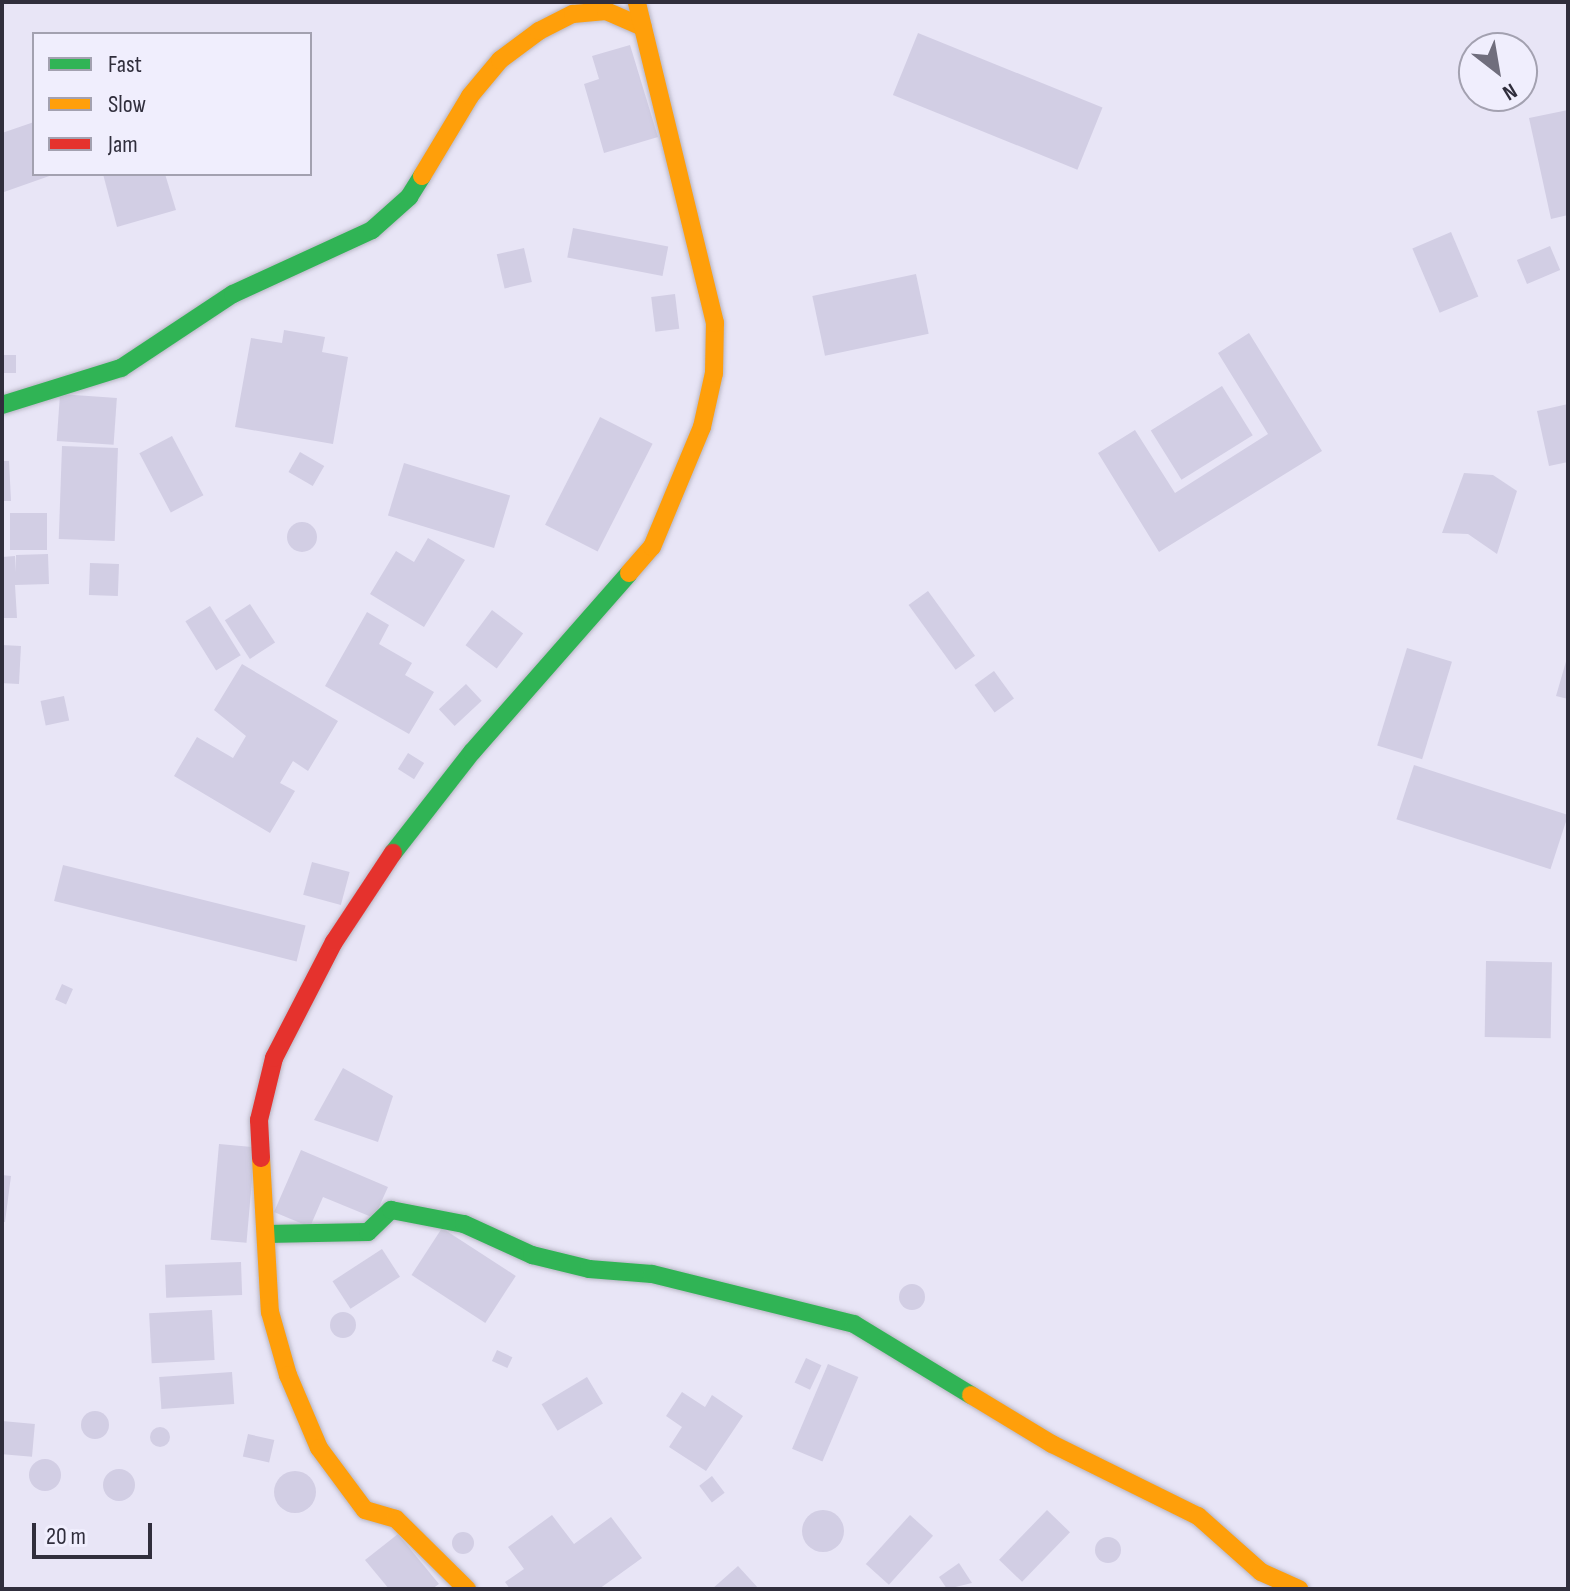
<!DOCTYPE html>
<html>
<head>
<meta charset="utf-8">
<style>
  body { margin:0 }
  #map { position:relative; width:1570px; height:1591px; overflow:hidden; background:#e8e5f6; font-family:"Sofia Sans Condensed",sans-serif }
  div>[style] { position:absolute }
  .building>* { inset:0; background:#d2cee4; transform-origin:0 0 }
  .round { border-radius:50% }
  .roads { filter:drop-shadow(0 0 2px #b7b5c3) drop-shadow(0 0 2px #b7b5c3) }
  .fast>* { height:18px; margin:-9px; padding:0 9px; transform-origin:9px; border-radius:9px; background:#30b455 }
  .slow>* { height:18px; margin:-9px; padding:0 9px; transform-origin:9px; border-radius:9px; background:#ff9f0a }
  .jam>* { height:18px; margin:-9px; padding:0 9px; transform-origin:9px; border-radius:9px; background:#e5322d }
  span { translate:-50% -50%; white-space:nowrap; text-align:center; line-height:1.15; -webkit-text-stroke:6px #f0eefd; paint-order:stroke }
  .frame { position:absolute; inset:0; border:4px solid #302e3c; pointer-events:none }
  .legend { position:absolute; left:32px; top:32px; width:280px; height:144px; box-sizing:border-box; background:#f0eefd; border:2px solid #a3a1b0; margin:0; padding:10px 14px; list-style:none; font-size:24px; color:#302e3c }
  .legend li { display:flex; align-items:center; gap:16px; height:40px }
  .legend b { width:40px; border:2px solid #a3a1b0 }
  .north { position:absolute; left:1458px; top:32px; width:80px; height:80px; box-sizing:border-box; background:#f0eefd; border:2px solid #a3a1b0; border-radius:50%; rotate:149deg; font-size:22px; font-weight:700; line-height:32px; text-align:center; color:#302e3c }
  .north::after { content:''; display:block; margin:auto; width:28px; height:36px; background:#706e7d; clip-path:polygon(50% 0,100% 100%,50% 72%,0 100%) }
  .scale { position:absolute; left:32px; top:1523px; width:120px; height:36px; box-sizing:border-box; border:4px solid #302e3c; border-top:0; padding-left:10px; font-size:24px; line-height:28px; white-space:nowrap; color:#302e3c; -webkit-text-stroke:6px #f0eefd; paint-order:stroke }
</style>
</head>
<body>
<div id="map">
  <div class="building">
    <i style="left:918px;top:33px;width:199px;height:67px;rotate:22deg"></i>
    <i style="clip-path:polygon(630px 45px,658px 137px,604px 153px,584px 84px,599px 79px,592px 56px)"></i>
    <i style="clip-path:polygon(1568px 110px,1568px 215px,1551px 219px,1529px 118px)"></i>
    <i style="clip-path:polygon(34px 122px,34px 174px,55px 174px,4px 192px,2px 133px)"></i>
    <i style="clip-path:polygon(103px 174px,165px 174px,176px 210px,117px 227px)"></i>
    <i style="left:573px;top:228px;width:97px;height:30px;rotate:11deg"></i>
    <i style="left:1451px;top:232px;width:70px;height:42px;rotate:67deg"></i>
    <i style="left:1550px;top:246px;width:26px;height:36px;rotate:67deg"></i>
    <i style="left:524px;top:248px;width:35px;height:28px;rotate:77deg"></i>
    <i style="left:916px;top:274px;width:61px;height:106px;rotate:78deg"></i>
    <i style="left:675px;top:294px;width:35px;height:24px;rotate:83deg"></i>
    <i style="clip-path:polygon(284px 330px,325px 337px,322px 352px,348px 357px,333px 444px,235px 427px,251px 338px,282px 343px)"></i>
    <i style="clip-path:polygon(1249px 333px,1322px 451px,1159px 552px,1098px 453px,1135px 430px,1175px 493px,1268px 434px,1218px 353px)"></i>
    <i style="left:2px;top:355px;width:14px;height:18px"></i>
    <i style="left:1222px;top:386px;width:58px;height:84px;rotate:58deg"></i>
    <i style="left:60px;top:394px;width:57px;height:47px;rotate:4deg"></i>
    <i style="clip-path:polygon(1568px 404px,1568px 462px,1549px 466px,1537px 411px)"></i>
    <i style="left:600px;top:417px;width:59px;height:121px;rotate:27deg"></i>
    <i style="left:172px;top:436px;width:67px;height:37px;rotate:62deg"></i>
    <i style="left:62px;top:446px;width:56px;height:93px;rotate:2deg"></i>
    <i style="left:300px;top:452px;width:28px;height:23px;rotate:30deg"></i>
    <i style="clip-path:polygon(2px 461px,9px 461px,11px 501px,2px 501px)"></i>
    <i style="left:404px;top:463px;width:111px;height:55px;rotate:17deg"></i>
    <i style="clip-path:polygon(1464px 473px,1493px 475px,1517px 491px,1497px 554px,1468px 534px,1442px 533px)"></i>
    <i style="left:10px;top:513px;width:37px;height:37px"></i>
    <i class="round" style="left:287px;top:522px;width:30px;height:30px"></i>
    <i style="clip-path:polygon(428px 538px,465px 560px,424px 627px,370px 594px,396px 551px,414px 562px)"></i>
    <i style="clip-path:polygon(48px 554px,49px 584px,15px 585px,17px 618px,2px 618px,2px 557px,15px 556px,16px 572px,16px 555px)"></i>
    <i style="left:90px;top:563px;width:29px;height:32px;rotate:2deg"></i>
    <i style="left:928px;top:591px;width:80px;height:24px;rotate:54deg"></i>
    <i style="left:250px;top:604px;width:46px;height:30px;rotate:57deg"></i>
    <i style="left:210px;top:606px;width:58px;height:29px;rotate:58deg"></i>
    <i style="left:492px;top:610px;width:39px;height:44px;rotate:37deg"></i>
    <i style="clip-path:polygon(367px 612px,389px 625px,379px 644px,412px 663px,405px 675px,434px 692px,409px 734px,325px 686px)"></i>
    <i style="left:2px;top:645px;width:19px;height:38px;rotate:3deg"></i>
    <i style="left:1407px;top:648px;width:47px;height:102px;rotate:17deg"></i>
    <i style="clip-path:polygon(1567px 658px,1568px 658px,1568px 699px,1556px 696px)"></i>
    <i style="clip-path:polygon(242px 664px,338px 721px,308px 771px,293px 761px,280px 783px,295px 791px,270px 833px,174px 776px,197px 737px,233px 758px,246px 736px,214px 710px)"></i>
    <i style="left:994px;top:671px;width:34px;height:24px;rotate:54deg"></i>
    <i style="left:466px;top:684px;width:23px;height:37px;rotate:47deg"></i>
    <i style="left:64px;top:696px;width:25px;height:24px;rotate:78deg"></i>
    <i style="left:408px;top:753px;width:19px;height:19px;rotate:32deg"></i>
    <i style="left:1414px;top:765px;width:162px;height:57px;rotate:18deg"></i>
    <i style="left:312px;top:862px;width:39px;height:34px;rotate:15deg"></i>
    <i style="left:63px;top:865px;width:250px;height:37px;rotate:14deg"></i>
    <i style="left:1486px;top:961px;width:66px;height:76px;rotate:1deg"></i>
    <i style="left:62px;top:984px;width:12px;height:17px;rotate:24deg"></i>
    <i style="clip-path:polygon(343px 1068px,393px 1096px,378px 1142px,314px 1120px)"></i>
    <i style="left:219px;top:1144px;width:36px;height:96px;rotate:5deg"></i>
    <i style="clip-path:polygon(301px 1150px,388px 1187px,374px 1218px,323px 1197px,310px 1227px,274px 1212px)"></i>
    <i style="clip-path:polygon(2px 1175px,11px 1176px,5px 1222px,2px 1222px)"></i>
    <i style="left:442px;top:1228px;width:88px;height:56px;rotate:33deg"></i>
    <i style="left:382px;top:1249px;width:33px;height:59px;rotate:57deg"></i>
    <i style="left:241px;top:1262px;width:33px;height:76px;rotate:88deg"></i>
    <i class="round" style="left:899px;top:1284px;width:26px;height:26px"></i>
    <i style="left:212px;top:1310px;width:50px;height:63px;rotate:87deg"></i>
    <i class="round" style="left:330px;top:1312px;width:26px;height:26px"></i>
    <i style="left:497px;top:1350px;width:17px;height:12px;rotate:25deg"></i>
    <i style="left:806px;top:1358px;width:17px;height:27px;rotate:25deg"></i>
    <i style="left:828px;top:1364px;width:33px;height:92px;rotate:23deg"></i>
    <i style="left:232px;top:1372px;width:32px;height:73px;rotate:86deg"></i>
    <i style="left:587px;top:1377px;width:31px;height:53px;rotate:59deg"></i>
    <i style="clip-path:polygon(682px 1392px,705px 1407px,712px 1395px,743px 1416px,706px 1471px,669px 1447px,682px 1427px,666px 1416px)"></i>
    <i class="round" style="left:81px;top:1411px;width:28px;height:28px"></i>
    <i style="left:2px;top:1421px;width:33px;height:33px;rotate:5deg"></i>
    <i class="round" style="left:150px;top:1427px;width:20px;height:20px"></i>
    <i style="left:248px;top:1434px;width:27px;height:23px;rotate:13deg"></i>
    <i class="round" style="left:29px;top:1459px;width:32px;height:32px"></i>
    <i class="round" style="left:103px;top:1469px;width:32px;height:32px"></i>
    <i class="round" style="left:274px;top:1471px;width:42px;height:42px"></i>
    <i style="left:712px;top:1476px;width:21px;height:16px;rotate:53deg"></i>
    <i class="round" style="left:802px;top:1510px;width:42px;height:42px"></i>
    <i style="left:1047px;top:1510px;width:32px;height:69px;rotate:44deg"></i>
    <i style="clip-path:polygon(552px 1515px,574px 1544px,611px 1517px,642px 1558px,599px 1589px,510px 1589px,505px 1582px,524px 1569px,508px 1547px)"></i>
    <i style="left:910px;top:1515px;width:31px;height:66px;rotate:42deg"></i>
    <i class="round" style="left:452px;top:1532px;width:22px;height:22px"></i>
    <i style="clip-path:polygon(398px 1534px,439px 1584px,432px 1589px,389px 1589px,365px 1560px)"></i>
    <i class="round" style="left:1095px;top:1537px;width:26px;height:26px"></i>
    <i style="clip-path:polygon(959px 1563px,972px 1583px,947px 1589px,939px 1577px)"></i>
    <i style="clip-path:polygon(738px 1566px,759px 1589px,712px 1589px)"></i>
  </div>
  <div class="roads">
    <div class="fast">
      <i style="left:2px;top:405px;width:125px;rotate:-17.3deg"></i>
      <i style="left:121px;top:368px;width:134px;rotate:-33.5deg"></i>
      <i style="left:233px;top:294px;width:153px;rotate:-24.7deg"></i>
      <i style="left:372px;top:230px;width:50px;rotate:-41.7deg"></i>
      <i style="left:409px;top:197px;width:25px;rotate:-58deg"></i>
      <i style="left:393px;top:853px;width:128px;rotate:-52deg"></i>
      <i style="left:472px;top:752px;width:238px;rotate:-48.7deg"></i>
      <i style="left:266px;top:1234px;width:102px;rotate:-1.1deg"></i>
      <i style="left:368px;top:1232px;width:32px;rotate:-44deg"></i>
      <i style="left:391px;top:1210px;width:74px;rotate:10.9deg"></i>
      <i style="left:464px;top:1224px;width:75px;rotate:24.5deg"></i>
      <i style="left:532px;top:1255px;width:59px;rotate:13.8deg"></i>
      <i style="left:589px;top:1269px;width:63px;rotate:4.5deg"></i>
      <i style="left:652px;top:1274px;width:208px;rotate:13.9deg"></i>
      <i style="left:854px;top:1324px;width:137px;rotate:31.3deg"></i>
    </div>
    <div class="slow">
      <i style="left:422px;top:176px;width:93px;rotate:-59deg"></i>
      <i style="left:470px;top:96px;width:47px;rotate:-50.2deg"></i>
      <i style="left:500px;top:60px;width:49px;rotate:-36.6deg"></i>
      <i style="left:539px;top:31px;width:38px;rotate:-27deg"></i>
      <i style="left:573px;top:14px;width:33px;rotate:-5deg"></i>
      <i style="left:606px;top:11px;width:40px;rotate:23.4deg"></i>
      <i style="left:629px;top:573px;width:35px;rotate:-49deg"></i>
      <i style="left:652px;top:547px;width:130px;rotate:-67.4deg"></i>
      <i style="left:702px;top:427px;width:55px;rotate:-77.5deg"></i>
      <i style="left:714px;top:373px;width:50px;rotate:-88.9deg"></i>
      <i style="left:715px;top:323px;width:330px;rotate:-103.7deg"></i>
      <i style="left:261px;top:1158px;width:154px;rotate:86.7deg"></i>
      <i style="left:270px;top:1312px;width:66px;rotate:74.1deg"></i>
      <i style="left:288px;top:1375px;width:79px;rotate:67deg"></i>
      <i style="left:319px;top:1448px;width:77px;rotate:53.4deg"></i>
      <i style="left:365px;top:1510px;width:32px;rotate:16deg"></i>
      <i style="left:396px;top:1519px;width:100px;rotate:44.6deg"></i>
      <i style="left:971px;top:1395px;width:95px;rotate:31.2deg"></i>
      <i style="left:1052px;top:1444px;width:163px;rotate:26.3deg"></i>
      <i style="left:1198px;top:1516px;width:84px;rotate:41.6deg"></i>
      <i style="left:1261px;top:1572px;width:42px;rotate:24.1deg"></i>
    </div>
    <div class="jam">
      <i style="left:261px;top:1158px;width:38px;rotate:-93deg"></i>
      <i style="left:259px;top:1120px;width:64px;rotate:-76.4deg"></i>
      <i style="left:274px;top:1058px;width:131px;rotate:-62.7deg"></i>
      <i style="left:334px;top:942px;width:107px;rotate:-56.5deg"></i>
    </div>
  </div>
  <div class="frame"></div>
  <ul class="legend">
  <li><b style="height:10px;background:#30b455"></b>Fast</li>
  <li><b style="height:10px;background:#ff9f0a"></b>Slow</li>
  <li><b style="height:10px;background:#e5322d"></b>Jam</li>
  </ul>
  <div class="north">N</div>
  <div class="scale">20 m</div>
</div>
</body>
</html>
